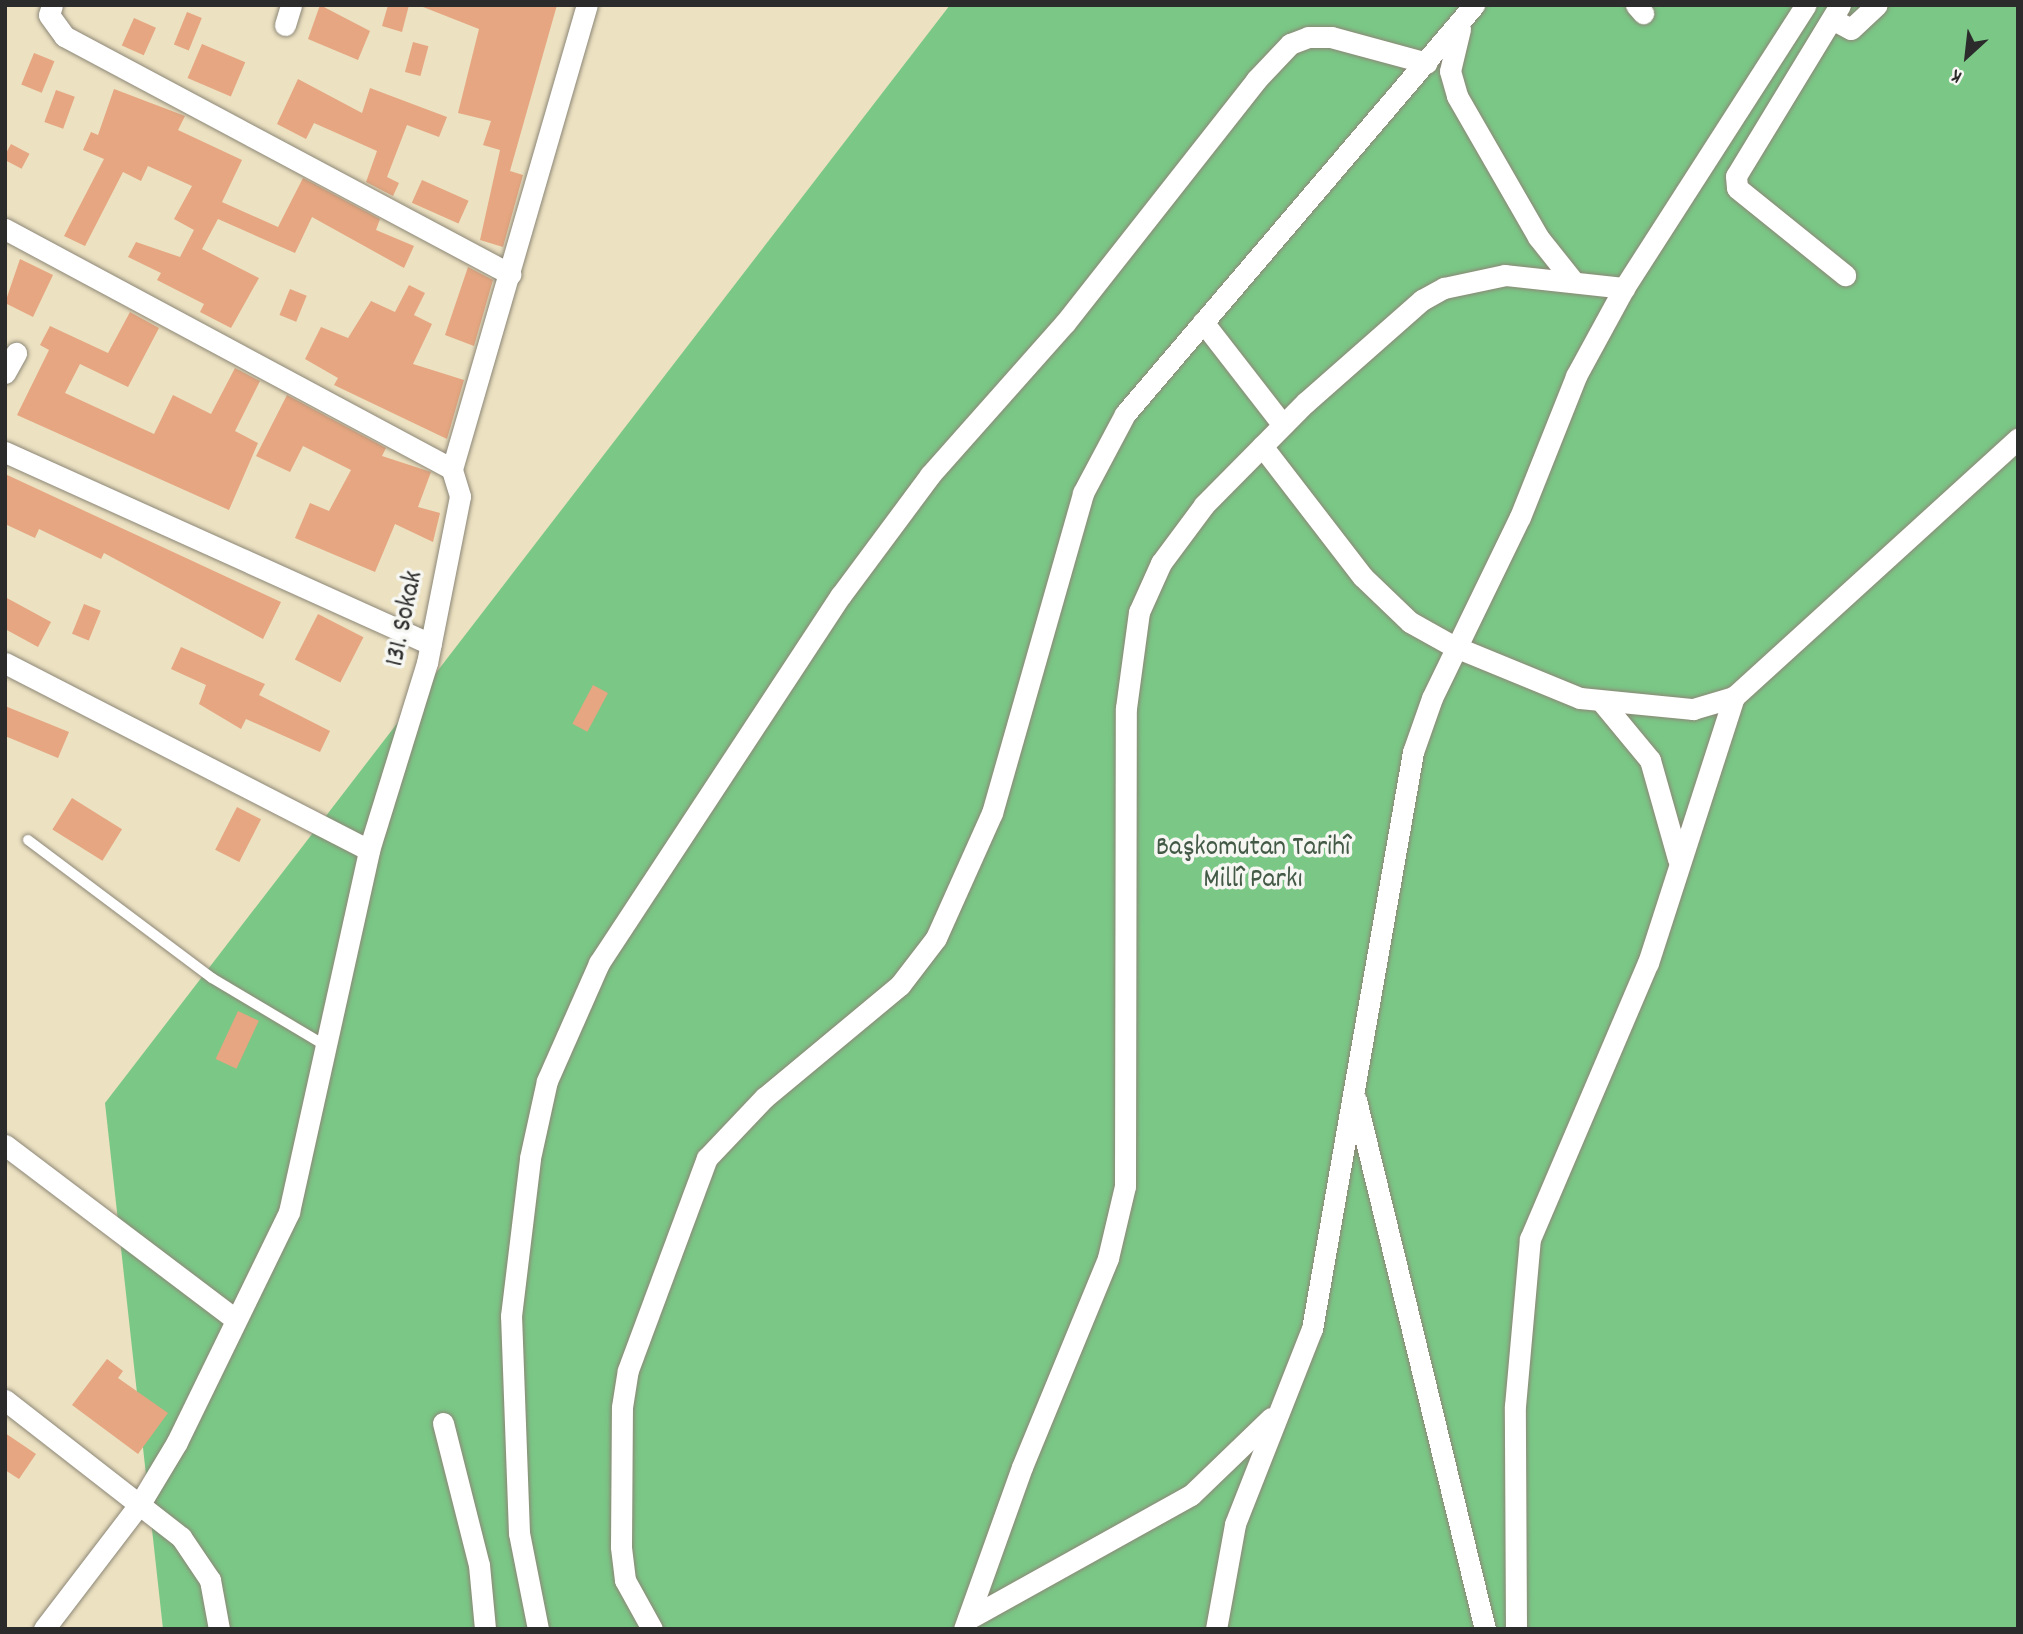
<!DOCTYPE html>
<html>
<head>
<meta charset="utf-8">
<style>
  body { margin:0 }
  #map { position:relative; width:2023px; height:1634px; overflow:hidden; background:#ece1c1; font-family:Dekko,sans-serif }
  div>[style] { position:absolute }
  .green>* { inset:0; background:#7ac786 }
  .building>* { inset:0; background:#e5a681; transform-origin:0 0 }
  .roads { filter:drop-shadow(0 0 2px #8c8676) drop-shadow(0 0 2px #8c8676) }
  .service>* { height:10px; margin:-5px; padding:0 5px; transform-origin:5px; border-radius:5px; background:#fff }
  .minor>* { height:21px; margin:-10.5px; padding:0 10.5px; transform-origin:10.5px; border-radius:10.5px; background:#fff }
  span { translate:-50% -50%; white-space:nowrap; text-align:center; line-height:1.15; -webkit-text-stroke:7px #f6f6f2; paint-order:stroke }
  .street-label { font-size:28px; color:#2b2b2b }
  .park-label { font-size:28px; color:#435a46 }
  .frame { position:absolute; inset:0; border:7px solid #2b2b2b; pointer-events:none }
  .north { position:absolute; left:1932px; top:21px; width:70px; height:70px; -webkit-text-stroke:5px #f6f6f2; paint-order:stroke; rotate:207deg; font-size:19px; font-weight:700; line-height:28px; text-align:center; color:#2b2b2b }
  .north::after { content:''; display:block; margin:auto; width:24px; height:32px; background:#2b2b2b; clip-path:polygon(50% 0,100% 100%,50% 72%,0 100%) }
</style>
</head>
<body>
<div id="map">
  <div class="green">
    <i style="clip-path:polygon(950px 5px,2018px 5px,2018px 1629px,163px 1629px,105px 1103px)"></i>
  </div>
  <div class="building">
    <i style="clip-path:polygon(320px 5px,370px 31px,358px 60px,308px 39px)"></i>
    <i style="clip-path:polygon(388px 5px,409px 5px,402px 32px,382px 26px)"></i>
    <i style="clip-path:polygon(418px 5px,557px 5px,510px 171px,523px 175px,503px 247px,480px 240px,500px 150px,483px 145px,491px 121px,458px 113px,479px 29px)"></i>
    <i style="left:187px;top:12px;width:16px;height:35px;rotate:22deg"></i>
    <i style="left:134px;top:18px;width:24px;height:30px;rotate:24deg"></i>
    <i style="left:413px;top:42px;width:16px;height:31px;rotate:15deg"></i>
    <i style="left:202px;top:44px;width:47px;height:37px;rotate:23deg"></i>
    <i style="left:34px;top:53px;width:22px;height:34px;rotate:22deg"></i>
    <i style="clip-path:polygon(298px 79px,362px 113px,370px 88px,447px 117px,439px 137px,407px 125px,387px 177px,399px 183px,393px 196px,366px 182px,377px 151px,314px 123px,306px 139px,277px 124px)"></i>
    <i style="clip-path:polygon(114px 89px,185px 116px,178px 130px,242px 160px,222px 202px,278px 227px,303px 178px,380px 219px,376px 230px,414px 246px,404px 268px,312px 217px,295px 253px,218px 219px,202px 249px,259px 278px,231px 328px,200px 312px,204px 304px,157px 280px,161px 273px,128px 257px,136px 242px,180px 257px,194px 230px,174px 219px,192px 186px,148px 166px,141px 181px,123px 172px,85px 246px,64px 236px,104px 159px,83px 150px,91px 132px,98px 135px)"></i>
    <i style="left:56px;top:90px;width:20px;height:34px;rotate:20deg"></i>
    <i style="left:11px;top:144px;width:21px;height:17px;rotate:28deg"></i>
    <i style="left:422px;top:180px;width:51px;height:25px;rotate:24deg"></i>
    <i style="clip-path:polygon(20px 259px,53px 275px,33px 317px,5px 303px)"></i>
    <i style="clip-path:polygon(468px 267px,493px 280px,474px 346px,445px 335px)"></i>
    <i style="clip-path:polygon(409px 285px,425px 293px,414px 315px,432px 324px,413px 364px,464px 380px,447px 439px,334px 385px,338px 378px,305px 359px,321px 327px,348px 338px,371px 301px,395px 312px)"></i>
    <i style="left:290px;top:289px;width:18px;height:28px;rotate:22deg"></i>
    <i style="clip-path:polygon(130px 312px,159px 328px,128px 387px,80px 364px,65px 393px,154px 434px,173px 395px,211px 414px,235px 368px,260px 381px,235px 431px,258px 443px,229px 510px,17px 415px,49px 350px,40px 345px,50px 326px,108px 353px)"></i>
    <i style="clip-path:polygon(287px 395px,386px 448px,382px 456px,431px 472px,418px 507px,440px 513px,433px 542px,395px 524px,375px 572px,295px 538px,310px 503px,329px 511px,351px 470px,303px 446px,290px 472px,256px 456px)"></i>
    <i style="clip-path:polygon(5px 474px,281px 602px,263px 639px,104px 553px,101px 559px,39px 529px,35px 538px,5px 524px)"></i>
    <i style="clip-path:polygon(5px 597px,51px 622px,38px 647px,5px 629px)"></i>
    <i style="left:84px;top:604px;width:18px;height:32px;rotate:22deg"></i>
    <i style="left:318px;top:614px;width:51px;height:51px;rotate:27deg"></i>
    <i style="clip-path:polygon(181px 647px,265px 684px,259px 695px,330px 731px,320px 752px,246px 719px,241px 729px,199px 704px,206px 685px,171px 669px)"></i>
    <i style="left:593px;top:685px;width:17px;height:44px;rotate:28deg"></i>
    <i style="clip-path:polygon(5px 706px,69px 732px,58px 758px,5px 736px)"></i>
    <i style="left:72px;top:798px;width:59px;height:37px;rotate:32deg"></i>
    <i style="left:237px;top:807px;width:27px;height:48px;rotate:27deg"></i>
    <i style="left:238px;top:1011px;width:23px;height:53px;rotate:25deg"></i>
    <i style="clip-path:polygon(107px 1359px,123px 1371px,118px 1378px,168px 1413px,138px 1454px,72px 1405px)"></i>
    <i style="clip-path:polygon(5px 1433px,36px 1454px,19px 1479px,5px 1470px)"></i>
  </div>
  <div class="roads">
    <div class="service">
      <i style="left:28px;top:840px;width:230px;rotate:36.9deg"></i>
      <i style="left:212px;top:978px;width:133px;rotate:30.8deg"></i>
    </div>
    <div class="minor">
      <i style="left:52px;top:5px;width:10px;rotate:107deg"></i>
      <i style="left:49px;top:15px;width:26px;rotate:54deg"></i>
      <i style="left:64px;top:36px;width:506px;rotate:28.09deg"></i>
      <i style="left:1636px;top:5px;width:11px;rotate:49deg"></i>
      <i style="left:1840px;top:5px;width:200px;rotate:121.3deg"></i>
      <i style="left:1736px;top:176px;width:12px;rotate:85deg"></i>
      <i style="left:1737px;top:188px;width:139px;rotate:38.9deg"></i>
      <i style="left:1832px;top:19px;width:21px;rotate:28deg"></i>
      <i style="left:1851px;top:29px;width:35px;rotate:-43deg"></i>
      <i style="left:285px;top:25px;width:21px;rotate:-73deg"></i>
      <i style="left:1460px;top:29px;width:43px;rotate:103.4deg"></i>
      <i style="left:1450px;top:71px;width:26px;rotate:74deg"></i>
      <i style="left:1457px;top:96px;width:163px;rotate:60.1deg"></i>
      <i style="left:1538px;top:237px;width:56px;rotate:51.5deg"></i>
      <i style="left:5px;top:229px;width:507px;rotate:28.23deg"></i>
      <i style="left:1203px;top:322px;width:130px;rotate:52.2deg"></i>
      <i style="left:5px;top:373px;width:23px;rotate:-61deg"></i>
      <i style="left:1262px;top:446px;width:165px;rotate:52.4deg"></i>
      <i style="left:1363px;top:577px;width:65px;rotate:43.8deg"></i>
      <i style="left:1410px;top:622px;width:49px;rotate:29.2deg"></i>
      <i style="left:1453px;top:646px;width:137px;rotate:22.3deg"></i>
      <i style="left:1580px;top:698px;width:114px;rotate:5.6deg"></i>
      <i style="left:1693px;top:709px;width:43px;rotate:-16.3deg"></i>
      <i style="left:1734px;top:697px;width:384px;rotate:-42.3deg"></i>
      <i style="left:5px;top:452px;width:467px;rotate:24.3deg"></i>
      <i style="left:5px;top:663px;width:409px;rotate:27.2deg"></i>
      <i style="left:1602px;top:702px;width:75px;rotate:50.4deg"></i>
      <i style="left:1650px;top:760px;width:103px;rotate:74.2deg"></i>
      <i style="left:1356px;top:1100px;width:545px;rotate:76.3deg"></i>
      <i style="left:5px;top:1145px;width:288px;rotate:37.1deg"></i>
      <i style="left:5px;top:1400px;width:223px;rotate:37.9deg"></i>
      <i style="left:181px;top:1537px;width:52px;rotate:56deg"></i>
      <i style="left:210px;top:1580px;width:50px;rotate:79.6deg"></i>
      <i style="left:443px;top:1423px;width:146px;rotate:75.8deg"></i>
      <i style="left:479px;top:1565px;width:64px;rotate:84.6deg"></i>
      <i style="left:968px;top:1619px;width:255px;rotate:-29.1deg"></i>
      <i style="left:1191px;top:1495px;width:111px;rotate:-43.9deg"></i>
      <i style="left:44px;top:1629px;width:160px;rotate:-52.6deg"></i>
      <i style="left:141px;top:1502px;width:70px;rotate:-59deg"></i>
      <i style="left:177px;top:1442px;width:256px;rotate:-64deg"></i>
      <i style="left:289px;top:1212px;width:371px;rotate:-77.5deg"></i>
      <i style="left:369px;top:850px;width:196px;rotate:-72.8deg"></i>
      <i style="left:427px;top:663px;width:170px;rotate:-78.8deg"></i>
      <i style="left:460px;top:496px;width:28px;rotate:-107deg"></i>
      <i style="left:452px;top:469px;width:483px;rotate:-73.8deg"></i>
      <i style="left:538px;top:1629px;width:98px;rotate:-101.2deg"></i>
      <i style="left:519px;top:1533px;width:217px;rotate:-92.1deg"></i>
      <i style="left:511px;top:1316px;width:159px;rotate:-83.1deg"></i>
      <i style="left:530px;top:1158px;width:79px;rotate:-77.6deg"></i>
      <i style="left:547px;top:1081px;width:129px;rotate:-66.2deg"></i>
      <i style="left:599px;top:963px;width:440px;rotate:-56.7deg"></i>
      <i style="left:841px;top:595px;width:149px;rotate:-53.4deg"></i>
      <i style="left:930px;top:475px;width:203px;rotate:-48.4deg"></i>
      <i style="left:1065px;top:323px;width:309px;rotate:-51.8deg"></i>
      <i style="left:1256px;top:80px;width:50px;rotate:-46.6deg"></i>
      <i style="left:1290px;top:44px;width:19px;rotate:-21deg"></i>
      <i style="left:1308px;top:37px;width:23px"></i>
      <i style="left:1331px;top:37px;width:99px;rotate:15.2deg"></i>
      <i style="left:652px;top:1629px;width:56px;rotate:-118.9deg"></i>
      <i style="left:625px;top:1580px;width:34px;rotate:-97deg"></i>
      <i style="left:621px;top:1546px;width:139px;rotate:-89.6deg"></i>
      <i style="left:622px;top:1407px;width:37px;rotate:-81deg"></i>
      <i style="left:628px;top:1370px;width:226px;rotate:-69.6deg"></i>
      <i style="left:707px;top:1158px;width:83px;rotate:-46.5deg"></i>
      <i style="left:764px;top:1098px;width:177px;rotate:-39.7deg"></i>
      <i style="left:900px;top:985px;width:59px;rotate:-52.5deg"></i>
      <i style="left:936px;top:938px;width:137px;rotate:-65.9deg"></i>
      <i style="left:992px;top:813px;width:333px;rotate:-74.1deg"></i>
      <i style="left:1083px;top:493px;width:89px;rotate:-62deg"></i>
      <i style="left:1125px;top:414px;width:538px;rotate:-49.53deg"></i>
      <i style="left:964px;top:1629px;width:172px;rotate:-70.3deg"></i>
      <i style="left:1022px;top:1467px;width:226px;rotate:-67.6deg"></i>
      <i style="left:1108px;top:1258px;width:74px;rotate:-76.7deg"></i>
      <i style="left:1125px;top:1186px;width:478px;rotate:-89.9deg"></i>
      <i style="left:1126px;top:708px;width:97px;rotate:-82.3deg"></i>
      <i style="left:1139px;top:612px;width:54px;rotate:-65.8deg"></i>
      <i style="left:1161px;top:563px;width:72px;rotate:-53.4deg"></i>
      <i style="left:1204px;top:505px;width:144px;rotate:-45.3deg"></i>
      <i style="left:1305px;top:403px;width:156px;rotate:-41.4deg"></i>
      <i style="left:1422px;top:300px;width:25px;rotate:-29deg"></i>
      <i style="left:1444px;top:288px;width:62px;rotate:-12deg"></i>
      <i style="left:1505px;top:275px;width:120px;rotate:6.2deg"></i>
      <i style="left:1216px;top:1629px;width:107px;rotate:-79.7deg"></i>
      <i style="left:1235px;top:1524px;width:210px;rotate:-68.5deg"></i>
      <i style="left:1312px;top:1329px;width:586px;rotate:-80.07deg"></i>
      <i style="left:1413px;top:752px;width:57px;rotate:-70.6deg"></i>
      <i style="left:1432px;top:698px;width:201px;rotate:-64.1deg"></i>
      <i style="left:1520px;top:517px;width:152px;rotate:-68.3deg"></i>
      <i style="left:1576px;top:376px;width:100px;rotate:-61.4deg"></i>
      <i style="left:1624px;top:288px;width:336px;rotate:-57.3deg"></i>
      <i style="left:1516px;top:1629px;width:223px;rotate:-90.3deg"></i>
      <i style="left:1515px;top:1406px;width:168px;rotate:-84.9deg"></i>
      <i style="left:1530px;top:1239px;width:300px;rotate:-66.9deg"></i>
      <i style="left:1648px;top:963px;width:280px;rotate:-72.1deg"></i>
    </div>
  </div>
  <div class="street-label">
    <span style="left:406px;top:619px;rotate:-78deg">131. Sokak</span>
  </div>
  <div class="park-label">
    <span style="left:1253px;top:865px">Başkomutan Tarihî<br>Millî Parkı</span>
  </div>
  <div class="frame"></div>
  <div class="north">K</div>
</div>
</body>
</html>
